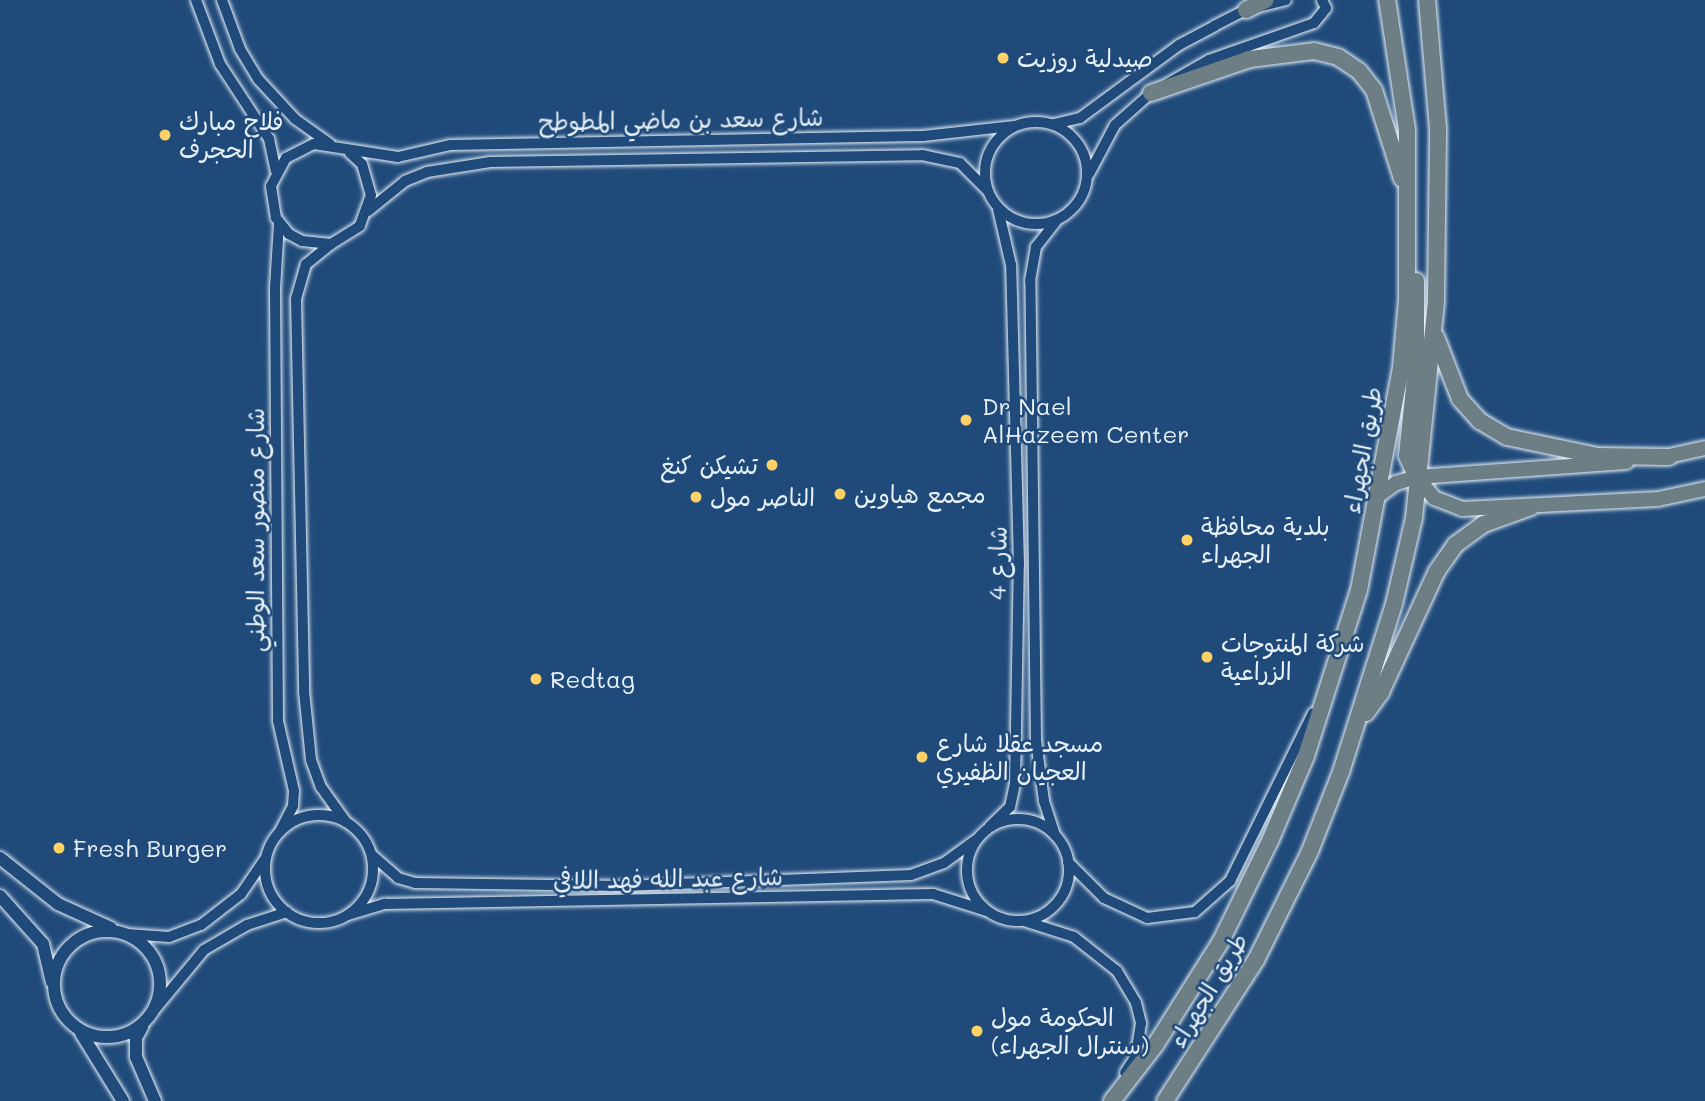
<!DOCTYPE html>
<html>
<head>
<meta charset="utf-8">
<style>
  body { margin:0 }
  #map { position:relative; width:1705px; height:1101px; overflow:hidden; background:#1f4a7a; font-family:Mali,"Playpen Sans Arabic",sans-serif }
  div>[style] { position:absolute }
  .roads { filter:drop-shadow(0 0 2px #e8f1f8) drop-shadow(0 0 2px #e8f1f8) }
  .tertiary>* { height:10px; margin:-5px; padding:0 5px; transform-origin:5px; border-radius:5px; background:#1f4a7a }
  .tertiary>.ring { margin:-5px; padding:0; box-sizing:content-box; background:none; border:10px solid #1f4a7a; border-radius:50% }
  .secondary>* { height:12px; margin:-6px; padding:0 6px; transform-origin:6px; border-radius:6px; background:#1f4a7a }
  .secondary>.ring { margin:-6px; padding:0; box-sizing:content-box; background:none; border:12px solid #1f4a7a; border-radius:50% }
  .primary>* { height:14px; margin:-7px; padding:0 7px; transform-origin:7px; border-radius:7px; background:#6d7e84 }
  .trunk>* { height:16px; margin:-8px; padding:0 8px; transform-origin:8px; border-radius:8px; background:#6d7e84 }
  .dots>* { width:19px; height:19px; translate:-50% -50%; box-sizing:border-box; border:4px solid #1f4a7a; border-radius:50% }
  span { translate:-50% -50%; white-space:nowrap; text-align:center; line-height:1.15; -webkit-text-stroke:5px #1f4a7a; paint-order:stroke }
  .poi-label { font-size:24px; color:#e8f1f8 }
  .left { translate:0 -50%; text-align:left }
  .right { translate:-100% -50%; text-align:right }
  .street-label { font-size:24px; color:#e8f1f8 }
</style>
</head>
<body>
<div id="map">
  <div class="roads">
    <div class="tertiary">
      <i style="left:196px;top:0;width:68px;rotate:69.4deg"></i>
      <i style="left:220px;top:64px;width:90px;rotate:56.8deg"></i>
      <i style="left:269px;top:139px;width:33px;rotate:78deg"></i>
      <i style="left:222px;top:0;width:52px;rotate:69.8deg"></i>
      <i style="left:240px;top:49px;width:35px;rotate:59deg"></i>
      <i style="left:258px;top:79px;width:54px;rotate:47.2deg"></i>
      <i style="left:295px;top:119px;width:43px;rotate:35.5deg"></i>
      <i class="ring" style="left:985px;top:122px;width:92px;height:92px"></i>
      <i style="left:1054px;top:124px;width:27px;rotate:-13deg"></i>
      <i style="left:1080px;top:118px;width:123px;rotate:-36.4deg"></i>
      <i style="left:1179px;top:45px;width:40px;rotate:-28deg"></i>
      <i style="left:1214px;top:26px;width:36px;rotate:-27deg"></i>
      <i style="left:1246px;top:10px;width:41px;rotate:-14deg"></i>
      <i style="left:350px;top:153px;width:16px;rotate:43deg"></i>
      <i style="left:362px;top:164px;width:32px;rotate:74deg"></i>
      <i style="left:371px;top:195px;width:33px;rotate:110deg"></i>
      <i style="left:360px;top:226px;width:34px;rotate:148deg"></i>
      <i style="left:331px;top:244px;width:29px;rotate:-174deg"></i>
      <i style="left:302px;top:241px;width:15px;rotate:-152deg"></i>
      <i style="left:289px;top:234px;width:21px;rotate:-129deg"></i>
      <i style="left:276px;top:218px;width:32px;rotate:-99deg"></i>
      <i style="left:271px;top:186px;width:32px;rotate:-62deg"></i>
      <i style="left:286px;top:158px;width:31px;rotate:-27deg"></i>
      <i style="left:314px;top:144px;width:85px;rotate:8.8deg"></i>
      <i style="left:398px;top:157px;width:53px;rotate:-13deg"></i>
      <i style="left:450px;top:145px;width:473px;rotate:-1.1deg"></i>
      <i style="left:923px;top:136px;width:92px;rotate:-6.3deg"></i>
      <i style="left:1089px;top:174px;width:55px;rotate:-62deg"></i>
      <i style="left:1115px;top:125px;width:48px;rotate:-41.6deg"></i>
      <i style="left:1151px;top:93px;width:67px;rotate:-29.6deg"></i>
      <i style="left:1209px;top:60px;width:111px;rotate:-19.4deg"></i>
      <i style="left:1314px;top:23px;width:19px;rotate:-51deg"></i>
      <i style="left:1326px;top:8px;width:9px;rotate:-117deg"></i>
      <i style="left:368px;top:211px;width:48px;rotate:-39deg"></i>
      <i style="left:405px;top:181px;width:24px;rotate:-22deg"></i>
      <i style="left:427px;top:172px;width:64px;rotate:-9deg"></i>
      <i style="left:490px;top:162px;width:432px;rotate:-0.9deg"></i>
      <i style="left:922px;top:155px;width:39px;rotate:12deg"></i>
      <i style="left:960px;top:163px;width:38px;rotate:45deg"></i>
      <i style="left:279px;top:223px;width:65px;rotate:93.5deg"></i>
      <i style="left:275px;top:288px;width:433px;rotate:89.6deg"></i>
      <i style="left:278px;top:721px;width:72px;rotate:77.1deg"></i>
      <i style="left:294px;top:791px;width:15px;rotate:94deg"></i>
      <i style="left:293px;top:806px;width:29px;rotate:117deg"></i>
      <i style="left:331px;top:244px;width:32px;rotate:141deg"></i>
      <i style="left:306px;top:264px;width:36px;rotate:106deg"></i>
      <i style="left:296px;top:299px;width:392px;rotate:88.8deg"></i>
      <i style="left:304px;top:691px;width:69px;rotate:84.2deg"></i>
      <i style="left:311px;top:760px;width:29px;rotate:70deg"></i>
      <i style="left:321px;top:787px;width:43px;rotate:54.5deg"></i>
      <i class="ring" style="left:265px;top:815px;width:98px;height:98px"></i>
      <i class="ring" style="left:967px;top:819px;width:92px;height:92px"></i>
      <i style="left:990px;top:826px;width:28px;rotate:-44deg"></i>
      <i style="left:1010px;top:807px;width:24px;rotate:-78deg"></i>
      <i style="left:1015px;top:784px;width:219px;rotate:-89deg"></i>
      <i style="left:1019px;top:565px;width:300px;rotate:-91.5deg"></i>
      <i style="left:1011px;top:265px;width:57px;rotate:-103.1deg"></i>
      <i style="left:1055px;top:835px;width:36px;rotate:-108deg"></i>
      <i style="left:1044px;top:801px;width:62px;rotate:-97.5deg"></i>
      <i style="left:1036px;top:740px;width:459px;rotate:-90.7deg"></i>
      <i style="left:1030px;top:281px;width:35px;rotate:-80deg"></i>
      <i style="left:1036px;top:247px;width:34px;rotate:-52deg"></i>
      <i style="left:372px;top:855px;width:35px;rotate:41deg"></i>
      <i style="left:398px;top:878px;width:18px;rotate:16deg"></i>
      <i style="left:415px;top:883px;width:208px;rotate:0.8deg"></i>
      <i style="left:623px;top:886px;width:288px;rotate:-2.2deg"></i>
      <i style="left:911px;top:875px;width:35px;rotate:-20deg"></i>
      <i style="left:944px;top:863px;width:39px;rotate:-36deg"></i>
      <i style="left:1068px;top:862px;width:51px;rotate:45deg"></i>
      <i style="left:1104px;top:898px;width:47px;rotate:24.9deg"></i>
      <i style="left:1147px;top:918px;width:48px;rotate:-7.1deg"></i>
      <i style="left:1195px;top:912px;width:47px;rotate:-41.5deg"></i>
      <i style="left:1230px;top:881px;width:187px;rotate:-63.7deg"></i>
      <i style="left:348px;top:915px;width:39px;rotate:-17deg"></i>
      <i style="left:385px;top:904px;width:548px;rotate:-1.05deg"></i>
      <i style="left:933px;top:894px;width:57px;rotate:17.5deg"></i>
      <i style="left:1024px;top:921px;width:52px;rotate:17.7deg"></i>
      <i style="left:1074px;top:937px;width:55px;rotate:38.3deg"></i>
      <i style="left:1117px;top:971px;width:37px;rotate:59deg"></i>
      <i style="left:1136px;top:1003px;width:21px;rotate:76deg"></i>
      <i style="left:1141px;top:1023px;width:33px;rotate:99deg"></i>
      <i style="left:1136px;top:1056px;width:20px;rotate:123deg"></i>
      <i style="left:127px;top:934px;width:42px;rotate:4.1deg"></i>
      <i style="left:169px;top:937px;width:34px;rotate:-21deg"></i>
      <i style="left:201px;top:925px;width:51px;rotate:-37.8deg"></i>
      <i style="left:241px;top:894px;width:42px;rotate:-55.6deg"></i>
      <i style="left:156px;top:1008px;width:75px;rotate:-50.4deg"></i>
      <i style="left:204px;top:950px;width:50px;rotate:-30.2deg"></i>
      <i style="left:247px;top:925px;width:42px;rotate:-18deg"></i>
    </div>
    <div class="secondary">
      <i style="left:0;top:858px;width:74px;rotate:38.4deg"></i>
      <i style="left:58px;top:904px;width:58px;rotate:24.4deg"></i>
      <i style="left:0;top:896px;width:64px;rotate:48.1deg"></i>
      <i style="left:43px;top:944px;width:39px;rotate:77deg"></i>
      <i class="ring" style="left:54px;top:931px;width:94px;height:94px"></i>
      <i style="left:142px;top:1027px;width:13px;rotate:119deg"></i>
      <i style="left:136px;top:1038px;width:19px;rotate:90deg"></i>
      <i style="left:136px;top:1057px;width:48px;rotate:66.6deg"></i>
      <i style="left:81px;top:1033px;width:80px;rotate:58.3deg"></i>
    </div>
    <div class="primary">
      <i style="left:1660px;top:458px;width:46px;rotate:-12.5deg"></i>
      <i style="left:1417px;top:477px;width:27px;rotate:51deg"></i>
      <i style="left:1434px;top:498px;width:30px;rotate:21deg"></i>
      <i style="left:1462px;top:509px;width:196px;rotate:-2.9deg"></i>
      <i style="left:1658px;top:499px;width:48px;rotate:-12deg"></i>
      <i style="left:1378px;top:496px;width:22px;rotate:-36deg"></i>
      <i style="left:1396px;top:483px;width:22px;rotate:-16deg"></i>
      <i style="left:1417px;top:477px;width:210px;rotate:-4.1deg"></i>
    </div>
    <div class="trunk">
      <i style="left:1246px;top:10px;width:22px;rotate:-27deg"></i>
      <i style="left:1151px;top:93px;width:105px;rotate:-19deg"></i>
      <i style="left:1250px;top:59px;width:64px;rotate:-7.1deg"></i>
      <i style="left:1314px;top:51px;width:25px;rotate:14deg"></i>
      <i style="left:1338px;top:57px;width:25px;rotate:34deg"></i>
      <i style="left:1359px;top:71px;width:24px;rotate:52deg"></i>
      <i style="left:1374px;top:90px;width:93px;rotate:72.5deg"></i>
      <i style="left:1416px;top:281px;width:86px;rotate:90deg"></i>
      <i style="left:1416px;top:367px;width:89px;rotate:95.8deg"></i>
      <i style="left:1407px;top:456px;width:23px;rotate:65deg"></i>
      <i style="left:1436px;top:337px;width:66px;rotate:68.8deg"></i>
      <i style="left:1460px;top:399px;width:30px;rotate:48deg"></i>
      <i style="left:1480px;top:421px;width:31px;rotate:31deg"></i>
      <i style="left:1507px;top:437px;width:93px;rotate:11.8deg"></i>
      <i style="left:1598px;top:456px;width:71px;rotate:0.8deg"></i>
      <i style="left:1366px;top:713px;width:26px;rotate:-54deg"></i>
      <i style="left:1381px;top:692px;width:133px;rotate:-65.2deg"></i>
      <i style="left:1437px;top:571px;width:32px;rotate:-55deg"></i>
      <i style="left:1455px;top:545px;width:36px;rotate:-36deg"></i>
      <i style="left:1484px;top:524px;width:50px;rotate:-19.9deg"></i>
      <i style="left:1112px;top:1101px;width:72px;rotate:-52.3deg"></i>
      <i style="left:1156px;top:1044px;width:122px;rotate:-57.7deg"></i>
      <i style="left:1221px;top:941px;width:111px;rotate:-63.9deg"></i>
      <i style="left:1270px;top:841px;width:92px;rotate:-67deg"></i>
      <i style="left:1306px;top:756px;width:174px;rotate:-72.3deg"></i>
      <i style="left:1359px;top:590px;width:227px;rotate:-79.3deg"></i>
      <i style="left:1401px;top:367px;width:67px;rotate:-84.9deg"></i>
      <i style="left:1407px;top:300px;width:170px;rotate:-90deg"></i>
      <i style="left:1407px;top:130px;width:132px;rotate:-98.7deg"></i>
      <i style="left:1165px;top:1101px;width:168px;rotate:-57.2deg"></i>
      <i style="left:1256px;top:960px;width:122px;rotate:-63.6deg"></i>
      <i style="left:1310px;top:851px;width:85px;rotate:-68.6deg"></i>
      <i style="left:1341px;top:772px;width:176px;rotate:-72.5deg"></i>
      <i style="left:1394px;top:604px;width:88px;rotate:-76.9deg"></i>
      <i style="left:1414px;top:518px;width:219px;rotate:-84.2deg"></i>
      <i style="left:1436px;top:300px;width:172px;rotate:-89.3deg"></i>
      <i style="left:1438px;top:128px;width:128px;rotate:-94.9deg"></i>
    </div>
  </div>
  <div class="dots">
    <i style="left:1003px;top:58px;background:#ffd166"></i>
    <i style="left:165px;top:135px;background:#ffd166"></i>
    <i style="left:966px;top:420px;background:#ffd166"></i>
    <i style="left:772px;top:465px;background:#ffd166"></i>
    <i style="left:840px;top:494px;background:#ffd166"></i>
    <i style="left:696px;top:497px;background:#ffd166"></i>
    <i style="left:1187px;top:540px;background:#ffd166"></i>
    <i style="left:1207px;top:657px;background:#ffd166"></i>
    <i style="left:536px;top:679px;background:#ffd166"></i>
    <i style="left:922px;top:757px;background:#ffd166"></i>
    <i style="left:59px;top:848px;background:#ffd166"></i>
    <i style="left:977px;top:1031px;background:#ffd166"></i>
  </div>
  <div class="poi-label">
    <span class="left" style="left:1017px;top:58px">صيدلية روزيت</span>
    <span class="left" style="left:179px;top:135px">فلاح مبارك<br>الحجرف</span>
    <span class="left" style="left:982px;top:420px">Dr Nael<br>AlHazeem Center</span>
    <span class="right" style="left:758px;top:465px">تشيكن كنغ</span>
    <span class="left" style="left:854px;top:494px">مجمع هياوين</span>
    <span class="left" style="left:710px;top:497px">الناصر مول</span>
    <span class="left" style="left:1201px;top:540px">بلدية محافظة<br>الجهراء</span>
    <span class="left" style="left:1221px;top:657px">شركة المنتوجات<br>الزراعية</span>
    <span class="left" style="left:550px;top:679px">Redtag</span>
    <span class="left" style="left:936px;top:757px">مسجد عقلا شارع<br>العجيان الظفيري</span>
    <span class="left" style="left:73px;top:848px">Fresh Burger</span>
    <span class="left" style="left:991px;top:1031px">الحكومة مول<br>(سنترال الجهراء)</span>
  </div>
  <div class="street-label">
    <span style="left:681px;top:119px;rotate:-1deg">شارع سعد بن ماضي المطوطح</span>
    <span style="left:1362px;top:450px;rotate:-80deg">طريق الجهراء</span>
    <span style="left:255px;top:530px;rotate:-90deg">شارع منصور سعد الوطني</span>
    <span style="left:997px;top:563px;rotate:-89deg">شارع 4</span>
    <span style="left:668px;top:878px;rotate:-1deg">شارع عبد الله فهد اللافي</span>
    <span style="left:1208px;top:990px;rotate:-59deg">طريق الجهراء</span>
  </div>
</div>
</body>
</html>
